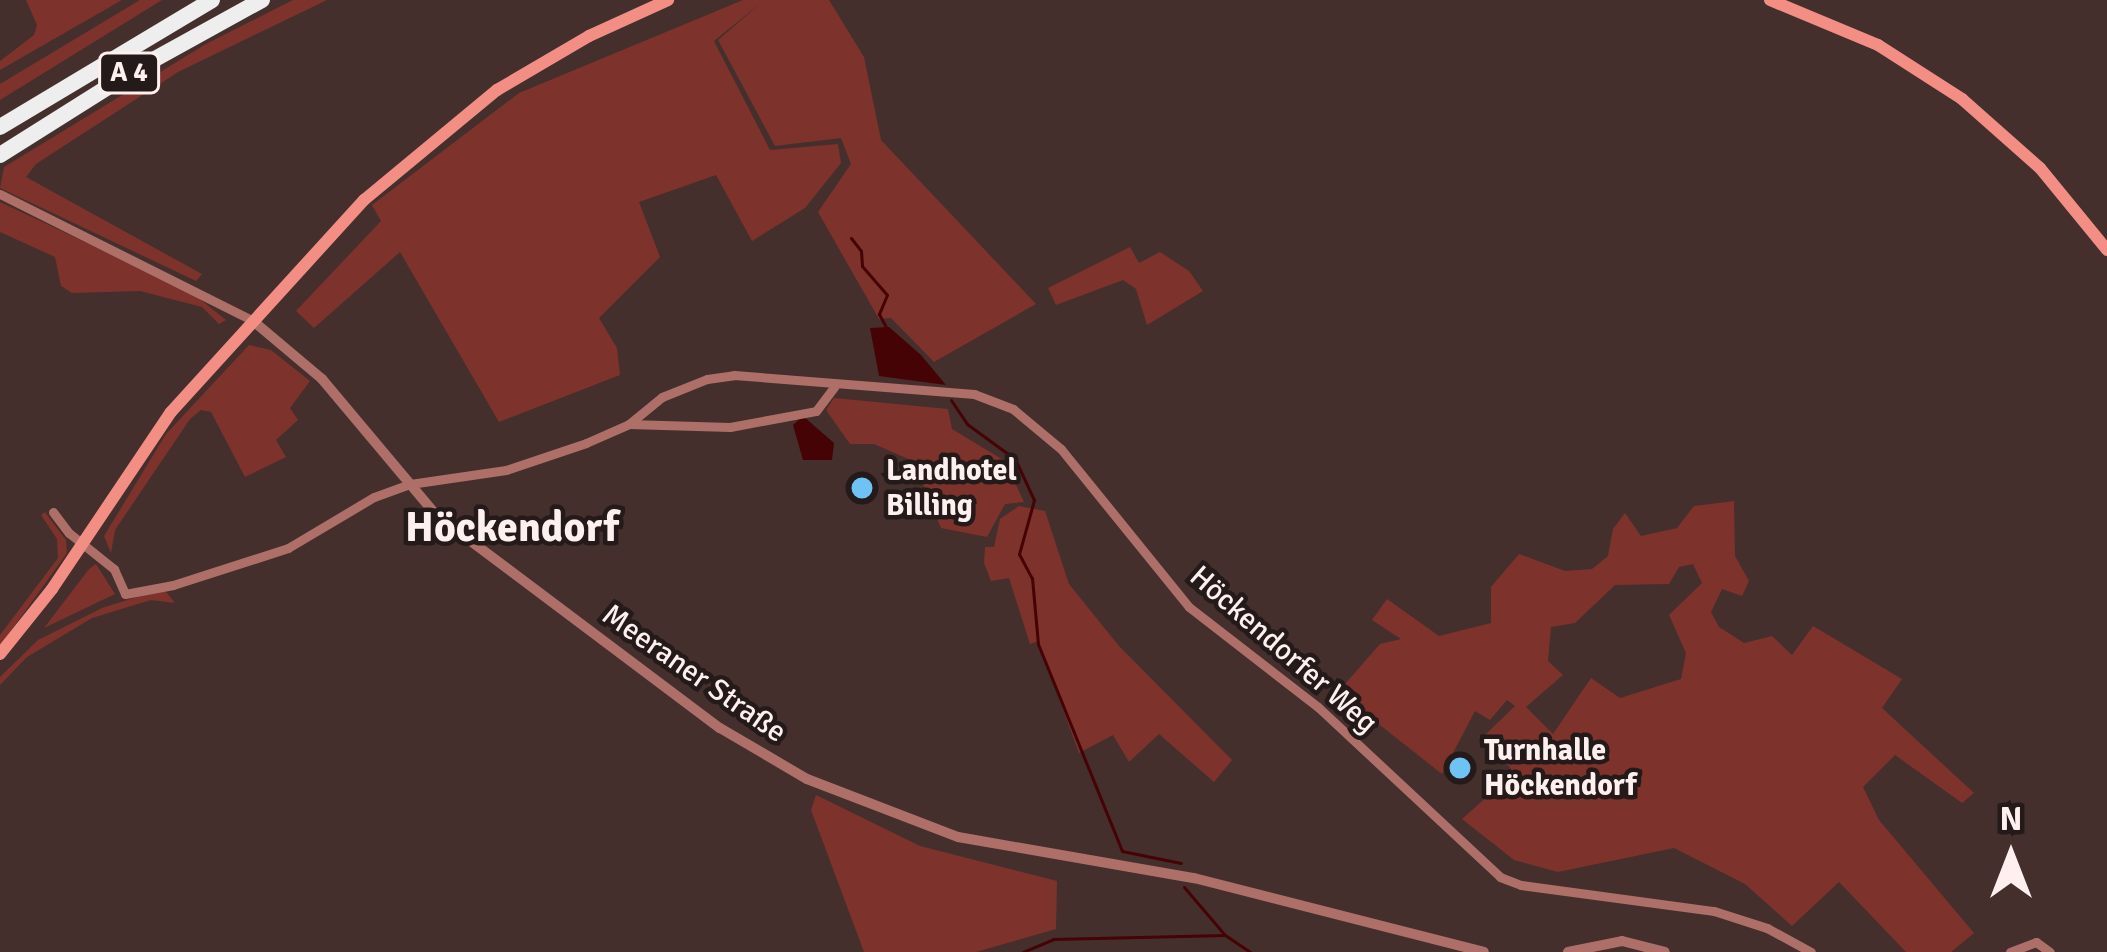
<!DOCTYPE html>
<html>
<head>
<meta charset="utf-8">
<style>
  body { margin:0 }
  #map { position:relative; width:2107px; height:952px; overflow:hidden; background:#442f2c; font-family:Signika,sans-serif }
  div>[style] { position:absolute }
  .green>* { inset:0; background:#7e322c }
  .water>* { inset:0; background:#460305 }
  .stream>* { height:3px; margin:-1.5px; padding:0 1.5px; transform-origin:1.5px; border-radius:1.5px; background:#460305 }
  .minor>* { height:9px; margin:-4.5px; padding:0 4.5px; transform-origin:4.5px; border-radius:4.5px; background:#ae6f68 }
  .tertiary>* { height:10px; margin:-5px; padding:0 5px; transform-origin:5px; border-radius:5px; background:#ae6f68 }
  .secondary>* { height:12px; margin:-6px; padding:0 6px; transform-origin:6px; border-radius:6px; background:#f28e84 }
  .motorway>* { height:16px; margin:-8px; padding:0 8px; transform-origin:8px; border-radius:8px; background:#eee }
  .dots>* { width:33px; height:33px; translate:-50% -50%; box-sizing:border-box; border:6px solid #231a19; border-radius:50% }
  span { translate:-50% -50%; white-space:nowrap; text-align:center; line-height:1.15; -webkit-text-stroke:9px #231a19; paint-order:stroke }
  .shield-label span { padding:3px 9px; background:#231a19; border:3px solid; border-radius:9px; -webkit-text-stroke-width:0 }
  .shield-label { font-size:27px; color:#fef0ee; font-weight:700 }
  .poi-label { font-size:30px; color:#fef0ee; font-weight:700 }
  .left { translate:0 -50%; text-align:left }
  .street-label { font-size:30px; color:#fef0ee }
  .district-label { font-size:42px; color:#fef0ee; font-weight:700 }
  .north { position:absolute; left:1951px; top:796px; width:120px; height:120px; -webkit-text-stroke:9px #231a19; paint-order:stroke; rotate:0deg; font-size:33px; font-weight:700; line-height:48px; text-align:center; color:#fef0ee }
  .north::after { content:''; display:block; margin:auto; width:42px; height:54px; background:#fef0ee; clip-path:polygon(50% 0,100% 100%,50% 72%,0 100%) }
</style>
</head>
<body>
<div id="map">
  <div class="green">
    <i style="clip-path:polygon(26px 0,122px 0,0 70px,0 61px,34px 35px,37px 25px)"></i>
    <i style="clip-path:polygon(140px 0,162px 0,0 100px,0 84px)"></i>
    <i style="clip-path:polygon(293px 0,327px 0,178px 72px,36px 164px,26px 177px,202px 274px,196px 281px,0 188px,4px 167px,206px 44px)"></i>
    <i style="clip-path:polygon(743px 0,829px 0,864px 57px,881px 140px,1036px 304px,934px 362px,891px 318px,879px 319px,818px 212px,851px 164px,841px 138px,775px 146px,718px 40px,761px 3px,714px 41px,770px 150px,838px 144px,841px 163px,805px 208px,752px 241px,716px 175px,639px 202px,660px 257px,599px 318px,617px 348px,620px 375px,499px 422px,400px 252px,314px 328px,296px 311px,381px 221px,372px 205px,519px 93px)"></i>
    <i style="clip-path:polygon(0 202px,191px 292px,226px 320px,219px 324px,202px 307px,140px 291px,72px 293px,61px 286px,55px 257px,0 232px)"></i>
    <i style="clip-path:polygon(1130px 247px,1139px 263px,1160px 252px,1189px 271px,1203px 291px,1147px 325px,1136px 289px,1123px 280px,1056px 305px,1048px 288px)"></i>
    <i style="clip-path:polygon(249px 345px,271px 350px,310px 381px,290px 408px,298px 420px,276px 440px,286px 457px,245px 477px,211px 412px,201px 410px,190px 419px,115px 530px,111px 553px,104px 536px,166px 434px)"></i>
    <i style="clip-path:polygon(834px 398px,948px 409px,952px 429px,1005px 461px,1024px 502px,1005px 504px,987px 537px,941px 528px,913px 461px,874px 444px,850px 444px,826px 410px)"></i>
    <i style="clip-path:polygon(evenodd,1734px 501px,1735px 556px,1749px 581px,1742px 596px,1722px 589px,1711px 612px,1719px 627px,1744px 643px,1772px 636px,1792px 655px,1813px 626px,1902px 679px,1882px 708px,1974px 793px,1962px 803px,1895px 755px,1863px 787px,1879px 820px,1974px 933px,1951px 952px,1906px 952px,1839px 882px,1792px 926px,1745px 884px,1674px 848px,1558px 872px,1514px 860px,1462px 819px,1514px 773px,1485px 735px,1515px 706px,1507px 700px,1490px 720px,1475px 711px,1442px 774px,1338px 692px,1380px 644px,1401px 639px,1372px 620px,1387px 599px,1439px 636px,1491px 623px,1491px 587px,1519px 554px,1565px 571px,1592px 569px,1608px 556px,1613px 529px,1625px 513px,1641px 536px,1677px 528px,1694px 506px,1734px 501px,1693px 564px,1702px 583px,1669px 615px,1686px 653px,1681px 679px,1620px 698px,1591px 678px,1553px 734px,1526px 707px,1563px 675px,1548px 661px,1551px 627px,1575px 623px,1615px 585px,1669px 584px,1679px 567px,1693px 564px)"></i>
    <i style="clip-path:polygon(1019px 506px,1045px 511px,1069px 584px,1119px 646px,1232px 760px,1214px 782px,1159px 734px,1129px 762px,1113px 735px,1079px 753px,1038px 641px,1030px 644px,1009px 578px,991px 581px,984px 563px,985px 547px,994px 547px,1000px 519px)"></i>
    <i style="clip-path:polygon(45px 512px,66px 540px,67px 553px,0 646px,0 635px,58px 558px,57px 539px,41px 515px)"></i>
    <i style="clip-path:polygon(96px 564px,115px 594px,44px 628px,89px 569px)"></i>
    <i style="clip-path:polygon(153px 592px,166px 592px,175px 603px,151px 600px,92px 618px,27px 657px,0 685px,0 677px,38px 640px,102px 608px)"></i>
    <i style="clip-path:polygon(816px 795px,920px 846px,1057px 881px,1056px 929px,976px 952px,864px 952px,811px 810px)"></i>
  </div>
  <div class="water">
    <i style="clip-path:polygon(889px 327px,921px 355px,946px 385px,879px 376px,870px 328px)"></i>
    <i style="clip-path:polygon(803px 416px,834px 443px,832px 460px,803px 460px,793px 425px)"></i>
  </div>
  <div class="stream">
    <i style="left:851px;top:238px;width:16px;rotate:52deg"></i>
    <i style="left:861px;top:251px;width:15px;rotate:86deg"></i>
    <i style="left:862px;top:266px;width:38px;rotate:49deg"></i>
    <i style="left:887px;top:295px;width:21px;rotate:113deg"></i>
    <i style="left:879px;top:314px;width:15px;rotate:62deg"></i>
    <i style="left:951px;top:400px;width:29px;rotate:56deg"></i>
    <i style="left:967px;top:424px;width:59px;rotate:36.1deg"></i>
    <i style="left:1015px;top:459px;width:45px;rotate:65.1deg"></i>
    <i style="left:1034px;top:500px;width:56px;rotate:105.5deg"></i>
    <i style="left:1019px;top:554px;width:27px;rotate:62deg"></i>
    <i style="left:1032px;top:578px;width:66px;rotate:84.8deg"></i>
    <i style="left:1038px;top:644px;width:223px;rotate:67.9deg"></i>
    <i style="left:1122px;top:851px;width:60px;rotate:11.5deg"></i>
    <i style="left:1184px;top:887px;width:63px;rotate:49.5deg"></i>
    <i style="left:1023px;top:952px;width:33px;rotate:-23deg"></i>
    <i style="left:1053px;top:939px;width:172px;rotate:-1.3deg"></i>
    <i style="left:1225px;top:935px;width:30px;rotate:34deg"></i>
  </div>
  <div class="minor">
    <i style="left:0;top:194px;width:282px;rotate:26.6deg"></i>
    <i style="left:629px;top:424px;width:101px;rotate:1.7deg"></i>
    <i style="left:730px;top:427px;width:87px;rotate:-10.5deg"></i>
    <i style="left:816px;top:411px;width:31px;rotate:-53deg"></i>
    <i style="left:53px;top:512px;width:26px;rotate:53deg"></i>
    <i style="left:69px;top:533px;width:58px;rotate:38.7deg"></i>
    <i style="left:114px;top:569px;width:27px;rotate:66deg"></i>
    <i style="left:125px;top:594px;width:49px;rotate:-10.6deg"></i>
    <i style="left:173px;top:585px;width:121px;rotate:-17.8deg"></i>
    <i style="left:288px;top:548px;width:100px;rotate:-30.7deg"></i>
    <i style="left:374px;top:497px;width:38px;rotate:-20deg"></i>
    <i style="left:410px;top:484px;width:97px;rotate:-8.3deg"></i>
    <i style="left:506px;top:470px;width:84px;rotate:-18.6deg"></i>
    <i style="left:586px;top:443px;width:47px;rotate:-23.8deg"></i>
    <i style="left:629px;top:424px;width:43px;rotate:-39.3deg"></i>
    <i style="left:662px;top:397px;width:48px;rotate:-21.8deg"></i>
    <i style="left:707px;top:379px;width:27px;rotate:-8deg"></i>
    <i style="left:734px;top:375px;width:241px;rotate:4.5deg"></i>
    <i style="left:974px;top:394px;width:42px;rotate:21deg"></i>
    <i style="left:1013px;top:409px;width:62px;rotate:39.8deg"></i>
    <i style="left:1061px;top:449px;width:203px;rotate:51deg"></i>
    <i style="left:1189px;top:607px;width:163px;rotate:37.8deg"></i>
    <i style="left:1318px;top:707px;width:249px;rotate:43deg"></i>
    <i style="left:1500px;top:877px;width:22px;rotate:21deg"></i>
    <i style="left:1521px;top:885px;width:195px;rotate:7.7deg"></i>
    <i style="left:1714px;top:911px;width:56px;rotate:17.8deg"></i>
    <i style="left:1767px;top:928px;width:50px;rotate:28.6deg"></i>
    <i style="left:2010px;top:952px;width:28px;rotate:-21deg"></i>
    <i style="left:2036px;top:942px;width:17px;rotate:36deg"></i>
  </div>
  <div class="tertiary">
    <i style="left:252px;top:320px;width:92px;rotate:40.1deg"></i>
    <i style="left:322px;top:379px;width:177px;rotate:50deg"></i>
    <i style="left:436px;top:515px;width:355px;rotate:36.9deg"></i>
    <i style="left:720px;top:728px;width:101px;rotate:30.4deg"></i>
    <i style="left:807px;top:779px;width:162px;rotate:21deg"></i>
    <i style="left:958px;top:837px;width:240px;rotate:9.9deg"></i>
    <i style="left:1194px;top:878px;width:299px;rotate:14.3deg"></i>
    <i style="left:1568px;top:952px;width:55px;rotate:-11.5deg"></i>
    <i style="left:1622px;top:941px;width:44px;rotate:14.3deg"></i>
  </div>
  <div class="secondary">
    <i style="left:1770px;top:0;width:117px;rotate:22.6deg"></i>
    <i style="left:1878px;top:45px;width:100px;rotate:32.7deg"></i>
    <i style="left:1962px;top:99px;width:104px;rotate:41.5deg"></i>
    <i style="left:2040px;top:168px;width:106px;rotate:50.7deg"></i>
    <i style="left:0;top:654px;width:83px;rotate:-51.3deg"></i>
    <i style="left:52px;top:589px;width:213px;rotate:-56.1deg"></i>
    <i style="left:171px;top:412px;width:287px;rotate:-47.7deg"></i>
    <i style="left:364px;top:200px;width:173px;rotate:-39.6deg"></i>
    <i style="left:497px;top:90px;width:107px;rotate:-30.4deg"></i>
    <i style="left:589px;top:36px;width:87px;rotate:-24.5deg"></i>
  </div>
  <div class="motorway">
    <i style="left:0;top:127px;width:247px;rotate:-30.9deg"></i>
    <i style="left:0;top:155px;width:160px;rotate:-32.2deg"></i>
    <i style="left:135px;top:70px;width:145px;rotate:-28.9deg"></i>
  </div>
  <div class="dots">
    <i style="left:862px;top:488px;background:#6fc2f4"></i>
    <i style="left:1460px;top:768px;background:#6fc2f4"></i>
  </div>
  <div class="shield-label">
    <span style="left:129px;top:73px">A 4</span>
  </div>
  <div class="poi-label">
    <span class="left" style="left:886px;top:488px">Landhotel<br>Billing</span>
    <span class="left" style="left:1484px;top:768px">Turnhalle<br>Höckendorf</span>
  </div>
  <div class="street-label">
    <span style="left:1283px;top:650px;rotate:41deg">Höckendorfer Weg</span>
    <span style="left:694px;top:674px;rotate:35deg">Meeraner Straße</span>
  </div>
  <div class="district-label">
    <span style="left:512px;top:528px">Höckendorf</span>
  </div>
  <div class="north">N</div>
</div>
</body>
</html>
